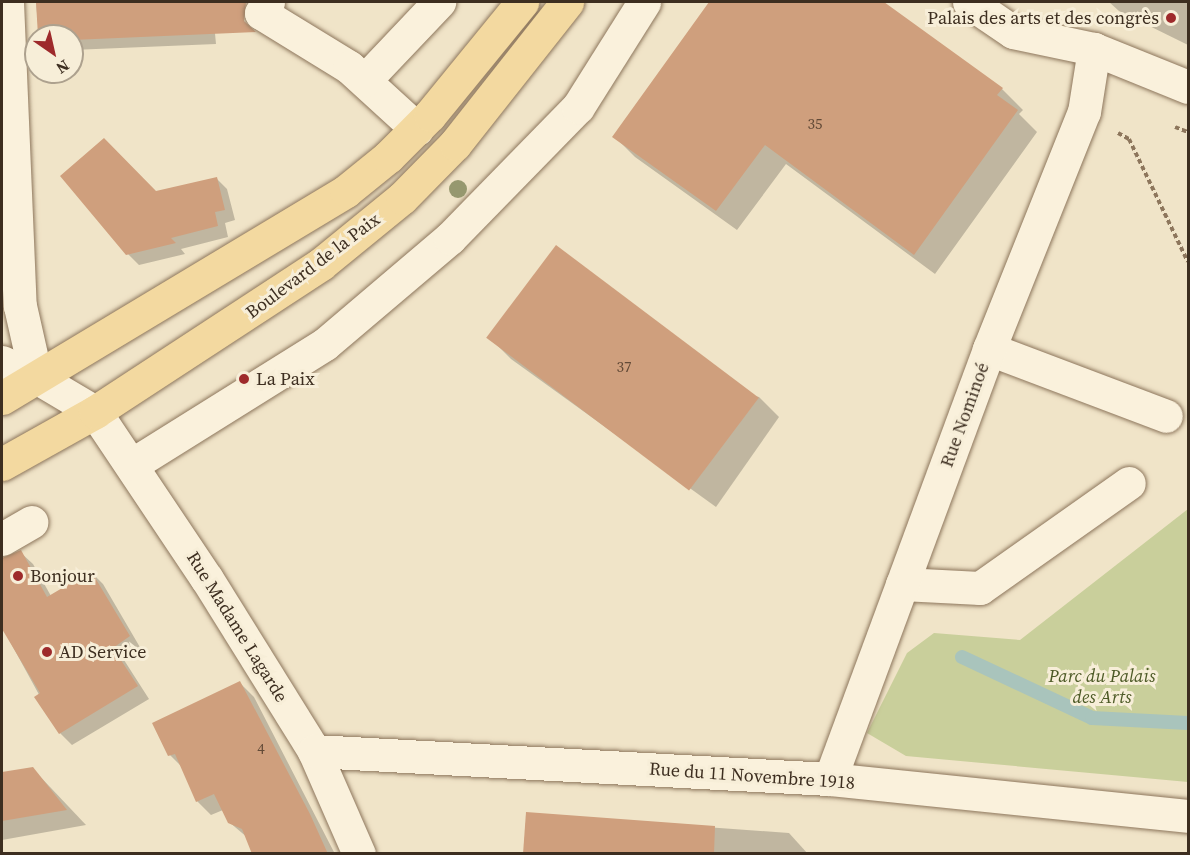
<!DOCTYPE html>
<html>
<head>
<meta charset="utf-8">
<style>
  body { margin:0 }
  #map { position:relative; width:1190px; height:855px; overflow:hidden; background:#f0e4c8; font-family:"Source Serif 4",serif }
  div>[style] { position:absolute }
  .green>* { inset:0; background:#c9cf9b }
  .shadow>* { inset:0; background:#0003 }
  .stream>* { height:14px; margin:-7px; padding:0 7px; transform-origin:7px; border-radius:7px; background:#a9c4bc }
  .building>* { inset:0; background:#cf9f7d; transform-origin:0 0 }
  .path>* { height:4px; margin-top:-2px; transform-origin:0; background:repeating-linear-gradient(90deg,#8d765c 0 4.5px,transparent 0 7.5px) }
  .roads { filter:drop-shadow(0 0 2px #8d765c) drop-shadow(0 0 2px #8d765c) }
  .minor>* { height:33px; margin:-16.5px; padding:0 16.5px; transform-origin:16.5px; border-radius:16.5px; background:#faf1dc }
  .major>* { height:33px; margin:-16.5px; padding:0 16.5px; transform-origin:16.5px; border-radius:16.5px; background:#f3d9a0 }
  .trees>* { width:18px; height:18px; margin:-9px; border-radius:50%; background:#96986f }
  .dots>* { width:16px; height:16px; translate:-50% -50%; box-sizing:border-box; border:3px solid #f7eed8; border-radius:50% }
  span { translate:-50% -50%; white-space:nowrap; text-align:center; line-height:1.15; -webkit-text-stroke:6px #f7eed8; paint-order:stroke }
  .number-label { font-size:15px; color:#624a37 }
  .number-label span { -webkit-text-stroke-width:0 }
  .poi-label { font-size:18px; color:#3d2e20 }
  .right { translate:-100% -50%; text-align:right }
  .left { translate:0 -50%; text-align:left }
  .street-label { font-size:18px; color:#3d2e20 }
  .park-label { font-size:18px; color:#4d5a26; font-style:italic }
  .frame { position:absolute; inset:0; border:3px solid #3d2e20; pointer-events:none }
  .north { position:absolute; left:24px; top:24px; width:60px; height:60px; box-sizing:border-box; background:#f7eed8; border:2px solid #ada18e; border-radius:50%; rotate:146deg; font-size:16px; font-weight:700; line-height:24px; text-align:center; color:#3d2e20 }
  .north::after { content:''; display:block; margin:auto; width:21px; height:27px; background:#9e2a2b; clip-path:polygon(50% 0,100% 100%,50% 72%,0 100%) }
</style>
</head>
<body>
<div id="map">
  <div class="green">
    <i style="clip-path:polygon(1188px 509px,1188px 782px,906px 756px,867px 733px,907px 653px,934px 633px,1020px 640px)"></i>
  </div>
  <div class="shadow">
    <i style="clip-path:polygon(36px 2px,240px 2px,241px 10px,213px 12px,216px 44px,72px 50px,72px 36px,39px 36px)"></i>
    <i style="clip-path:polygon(711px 2px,881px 2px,1002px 89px,1023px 110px,1019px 114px,1037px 132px,935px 274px,786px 164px,737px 230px,635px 157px,614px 136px)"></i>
    <i style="clip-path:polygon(1109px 2px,1188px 2px,1188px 45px,1119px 11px)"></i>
    <i style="clip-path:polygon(216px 178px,227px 189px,235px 220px,225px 223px,228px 237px,181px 249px,185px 254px,139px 265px,128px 254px,156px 193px)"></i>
    <i style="clip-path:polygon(490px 338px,759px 397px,779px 417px,716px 507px,511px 359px)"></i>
    <i style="clip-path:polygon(20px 552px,33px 564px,51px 596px,91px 572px,103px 584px,141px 649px,124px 660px,149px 699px,72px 745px,60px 733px,2px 627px,2px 560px)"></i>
    <i style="clip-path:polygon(240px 683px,254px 697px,335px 854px,254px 854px,248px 838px,229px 822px,223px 810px,211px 815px,197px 801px,183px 768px,170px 755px)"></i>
    <i style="clip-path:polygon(33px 769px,86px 825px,2px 840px,2px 774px)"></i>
    <i style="clip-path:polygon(527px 814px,789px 833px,808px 854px,524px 854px)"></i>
  </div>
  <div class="stream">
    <i style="left:962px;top:657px;width:144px;rotate:25.1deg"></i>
    <i style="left:1092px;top:718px;width:96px;rotate:3deg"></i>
  </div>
  <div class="building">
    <i style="clip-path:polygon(36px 2px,246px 2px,244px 21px,256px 32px,72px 40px,72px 36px,38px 36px)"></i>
    <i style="clip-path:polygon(709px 2px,884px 2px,1003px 88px,997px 95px,1018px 110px,914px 255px,765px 145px,716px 211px,612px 137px)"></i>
    <i style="clip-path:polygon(104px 138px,156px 191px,217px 177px,225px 210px,215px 212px,218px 226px,171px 238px,176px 243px,126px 255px,60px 176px)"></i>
    <i style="left:556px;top:245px;width:254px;height:116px;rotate:37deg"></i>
    <i style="clip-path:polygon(21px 550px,47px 597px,91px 571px,130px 636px,113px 648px,138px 686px,59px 734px,34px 697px,40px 693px,2px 629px,2px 558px)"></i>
    <i style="clip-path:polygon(240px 681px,310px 814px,328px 854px,252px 854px,242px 829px,228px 823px,214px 794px,196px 802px,175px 754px,168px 756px,152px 723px)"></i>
    <i style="clip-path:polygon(33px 767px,67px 810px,2px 821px,2px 772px)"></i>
    <i style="clip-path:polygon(526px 812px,715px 826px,714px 854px,523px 854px)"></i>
  </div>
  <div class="path">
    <i style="left:1175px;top:127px;width:14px;rotate:21deg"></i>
    <i style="left:1118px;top:133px;width:13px;rotate:29deg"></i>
    <i style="left:1129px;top:139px;width:136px;rotate:64.4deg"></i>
  </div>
  <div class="roads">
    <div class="minor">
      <i style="left:7px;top:2px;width:304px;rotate:87.6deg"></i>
      <i style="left:20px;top:306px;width:73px;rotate:77.3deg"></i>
      <i style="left:268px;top:2px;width:13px;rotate:122deg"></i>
      <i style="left:261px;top:13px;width:103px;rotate:31.5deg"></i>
      <i style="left:349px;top:67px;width:92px;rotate:42.4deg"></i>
      <i style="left:969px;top:2px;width:53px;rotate:34.3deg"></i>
      <i style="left:1013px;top:32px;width:83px;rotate:11.9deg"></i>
      <i style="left:1094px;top:49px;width:101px;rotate:22deg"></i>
      <i style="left:365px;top:80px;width:108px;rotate:-46.5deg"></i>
      <i style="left:989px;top:349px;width:189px;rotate:20.7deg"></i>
      <i style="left:2px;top:362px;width:37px;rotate:24deg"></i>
      <i style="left:36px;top:377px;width:69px;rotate:30.7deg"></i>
      <i style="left:95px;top:412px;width:201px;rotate:56.2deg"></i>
      <i style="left:207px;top:579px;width:203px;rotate:58.1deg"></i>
      <i style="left:314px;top:751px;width:112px;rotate:66.4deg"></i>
      <i style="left:133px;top:464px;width:226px;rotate:-32deg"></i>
      <i style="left:325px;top:344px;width:164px;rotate:-40.3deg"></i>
      <i style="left:450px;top:238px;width:183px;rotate:-45.7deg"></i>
      <i style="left:578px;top:107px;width:124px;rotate:-57.8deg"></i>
      <i style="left:2px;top:539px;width:34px;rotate:-30deg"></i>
      <i style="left:902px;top:584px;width:78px;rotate:2.9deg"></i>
      <i style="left:980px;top:588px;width:182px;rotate:-35.2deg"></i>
      <i style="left:314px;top:751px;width:517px;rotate:3.11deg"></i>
      <i style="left:830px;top:779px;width:360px;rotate:5.9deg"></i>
      <i style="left:830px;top:779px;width:458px;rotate:-69.7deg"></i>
      <i style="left:989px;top:349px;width:255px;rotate:-68.2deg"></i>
      <i style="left:1084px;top:112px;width:64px;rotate:-81deg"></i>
    </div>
    <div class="major">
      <i style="left:2px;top:398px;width:401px;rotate:-31deg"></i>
      <i style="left:346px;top:191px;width:54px;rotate:-39deg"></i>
      <i style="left:388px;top:157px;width:59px;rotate:-45deg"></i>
      <i style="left:430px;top:115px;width:146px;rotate:-50.8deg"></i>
      <i style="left:2px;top:464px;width:107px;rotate:-29.2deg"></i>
      <i style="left:95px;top:412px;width:270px;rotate:-33.2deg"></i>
      <i style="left:321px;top:264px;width:104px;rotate:-39.2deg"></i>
      <i style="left:402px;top:198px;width:76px;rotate:-45.5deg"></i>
      <i style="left:455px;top:144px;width:181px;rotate:-51.7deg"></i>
    </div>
  </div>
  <div class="trees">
    <i style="left:458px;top:189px"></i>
  </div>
  <div class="dots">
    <i style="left:1171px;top:18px;background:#9e2a2b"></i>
    <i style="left:244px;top:379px;background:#9e2a2b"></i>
    <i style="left:18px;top:576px;background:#9e2a2b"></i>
    <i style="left:47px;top:652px;background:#9e2a2b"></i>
  </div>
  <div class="number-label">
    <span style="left:815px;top:124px">35</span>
    <span style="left:624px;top:367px">37</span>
    <span style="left:261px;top:749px">4</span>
  </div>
  <div class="poi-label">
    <span class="right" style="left:1159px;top:18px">Palais des arts et des congrès</span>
    <span class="left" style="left:256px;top:379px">La Paix</span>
    <span class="left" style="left:30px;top:576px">Bonjour</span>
    <span class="left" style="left:59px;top:652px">AD Service</span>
  </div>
  <div class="street-label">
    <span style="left:313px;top:266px;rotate:-37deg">Boulevard de la Paix</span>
    <span style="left:965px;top:415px;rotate:-70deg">Rue Nominoé</span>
    <span style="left:237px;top:627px;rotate:58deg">Rue Madame Lagarde</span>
    <span style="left:752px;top:776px;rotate:4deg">Rue du 11 Novembre 1918</span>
  </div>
  <div class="park-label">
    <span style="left:1102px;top:687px">Parc du Palais<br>des Arts</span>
  </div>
  <div class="frame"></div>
  <div class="north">N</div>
</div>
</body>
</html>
